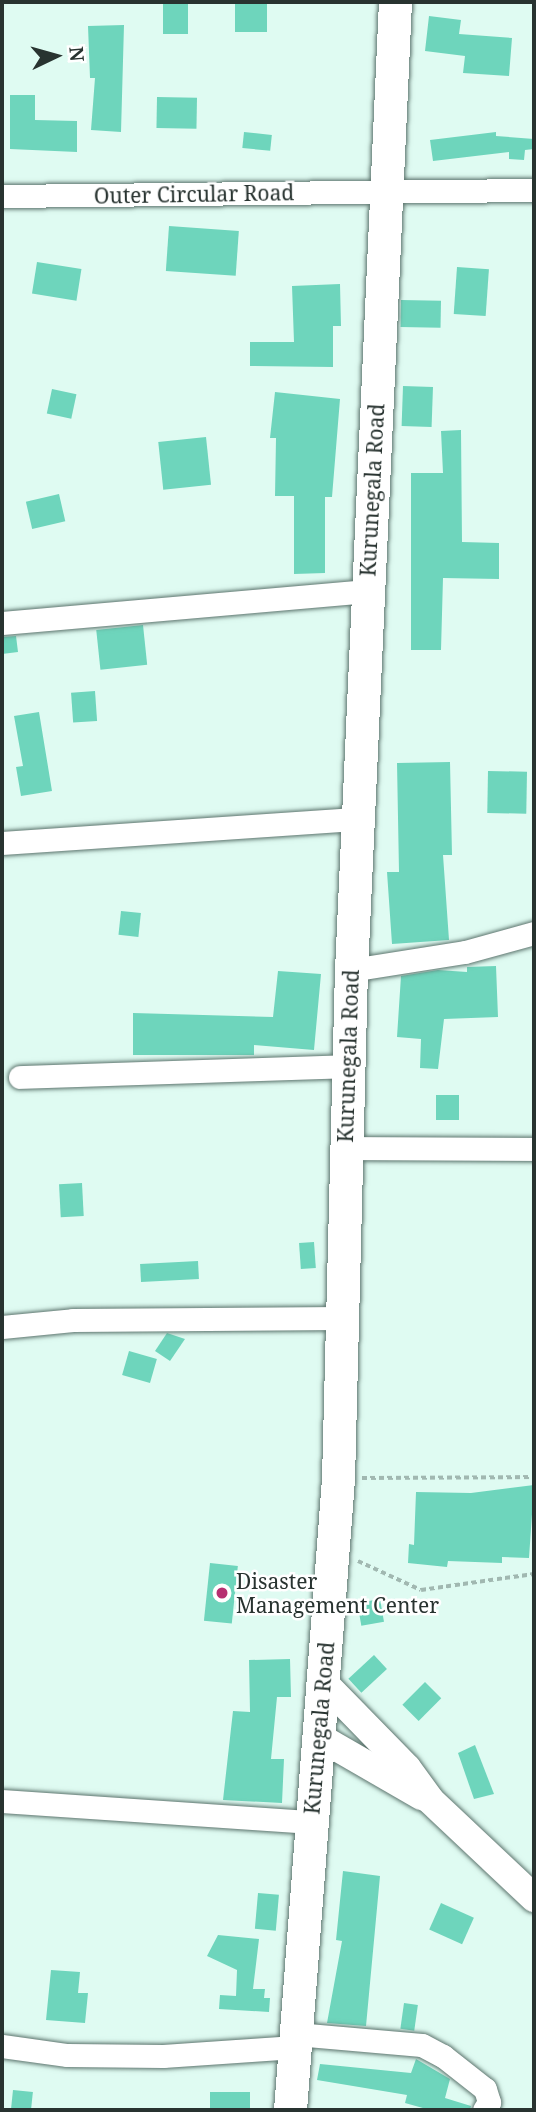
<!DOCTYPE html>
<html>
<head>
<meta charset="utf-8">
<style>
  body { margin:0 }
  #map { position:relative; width:536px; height:2112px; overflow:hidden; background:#dffbf2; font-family:"Noto Serif",serif }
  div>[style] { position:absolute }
  .building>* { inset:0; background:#6ed5bc; transform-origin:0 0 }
  .path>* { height:3.5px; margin-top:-1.75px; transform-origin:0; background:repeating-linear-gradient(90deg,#a1b8b1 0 5px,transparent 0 8.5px) }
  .roads { filter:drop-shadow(0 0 2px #5d756e) drop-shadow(0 0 2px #5d756e) }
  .minor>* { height:23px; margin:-11.5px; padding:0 11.5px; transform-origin:11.5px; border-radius:11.5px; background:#fff }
  .major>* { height:28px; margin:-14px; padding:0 14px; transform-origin:14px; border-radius:14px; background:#fff }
  .highway>* { height:33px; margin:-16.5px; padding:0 16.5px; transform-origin:16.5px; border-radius:16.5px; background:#fff }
  .dots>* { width:19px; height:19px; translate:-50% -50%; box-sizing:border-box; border:4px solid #fff; border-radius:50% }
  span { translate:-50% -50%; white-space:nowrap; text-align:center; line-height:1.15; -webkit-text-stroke:5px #fff; paint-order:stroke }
  .street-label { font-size:21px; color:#283330 }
  .poi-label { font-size:21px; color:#283330 }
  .left { translate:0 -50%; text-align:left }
  .frame { position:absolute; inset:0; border:4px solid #283330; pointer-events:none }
  .north { position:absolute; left:21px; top:21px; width:70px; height:70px; -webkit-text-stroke:5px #fff; paint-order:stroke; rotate:85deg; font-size:19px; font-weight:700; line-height:28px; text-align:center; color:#283330 }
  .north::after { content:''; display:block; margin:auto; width:24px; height:32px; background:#283330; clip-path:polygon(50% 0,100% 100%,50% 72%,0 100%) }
</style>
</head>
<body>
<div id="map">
  <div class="building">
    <i style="left:163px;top:2px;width:25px;height:32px"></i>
    <i style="left:235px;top:2px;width:32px;height:30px"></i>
    <i style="clip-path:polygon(429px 16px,461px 20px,459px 34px,512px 38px,509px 76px,463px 73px,465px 56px,425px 51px)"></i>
    <i style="clip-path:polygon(124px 25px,121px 132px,91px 130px,95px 78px,90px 78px,88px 26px)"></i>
    <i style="clip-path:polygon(10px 95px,35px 95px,35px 120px,77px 121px,77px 152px,10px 149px)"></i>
    <i style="left:157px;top:97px;width:40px;height:31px;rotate:1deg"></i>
    <i style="left:244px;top:132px;width:28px;height:16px;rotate:6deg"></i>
    <i style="clip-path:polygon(496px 132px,496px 136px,534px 139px,534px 149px,525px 150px,524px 160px,509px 159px,509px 152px,433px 161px,430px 140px)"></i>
    <i style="left:169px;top:226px;width:70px;height:45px;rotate:4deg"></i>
    <i style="left:37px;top:262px;width:45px;height:32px;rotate:9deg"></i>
    <i style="left:457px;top:267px;width:32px;height:47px;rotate:4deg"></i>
    <i style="clip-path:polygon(340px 284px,341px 326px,333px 326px,333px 367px,250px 366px,250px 342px,294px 342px,292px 286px)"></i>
    <i style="left:401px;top:300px;width:40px;height:27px;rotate:1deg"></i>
    <i style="left:403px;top:386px;width:30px;height:40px;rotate:2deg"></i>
    <i style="left:52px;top:389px;width:25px;height:25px;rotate:12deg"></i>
    <i style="clip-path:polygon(275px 392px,340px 399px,332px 497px,325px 497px,325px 573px,294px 574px,294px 496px,275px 496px,276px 438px,270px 438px)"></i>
    <i style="clip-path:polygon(461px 430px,462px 542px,499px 543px,499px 579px,443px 578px,441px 650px,411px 650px,411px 473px,443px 473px,441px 431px)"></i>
    <i style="left:206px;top:437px;width:48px;height:48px;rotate:84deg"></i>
    <i style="left:59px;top:494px;width:28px;height:34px;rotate:77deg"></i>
    <i style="left:143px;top:625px;width:40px;height:47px;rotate:84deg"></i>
    <i style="clip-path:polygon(16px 636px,18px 652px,2px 654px,2px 637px)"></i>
    <i style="left:95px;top:691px;width:30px;height:24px;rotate:86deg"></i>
    <i style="clip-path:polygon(39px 712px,52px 791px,21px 796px,16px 767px,23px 766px,14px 716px)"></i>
    <i style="clip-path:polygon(450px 762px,452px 855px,443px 855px,449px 940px,392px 944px,387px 872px,399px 872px,397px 763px)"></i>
    <i style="left:488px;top:771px;width:39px;height:42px;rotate:1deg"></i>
    <i style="left:121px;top:911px;width:20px;height:24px;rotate:6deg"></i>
    <i style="clip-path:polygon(496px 966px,498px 1017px,444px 1019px,438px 1069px,420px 1068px,421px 1039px,397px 1037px,401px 976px,438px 970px,467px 972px,467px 967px)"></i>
    <i style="clip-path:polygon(278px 971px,321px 974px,314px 1050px,254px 1045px,254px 1055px,133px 1055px,133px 1013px,273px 1017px)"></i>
    <i style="left:436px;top:1095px;width:23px;height:25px"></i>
    <i style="left:82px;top:1183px;width:33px;height:23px;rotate:87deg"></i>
    <i style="left:314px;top:1242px;width:26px;height:15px;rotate:86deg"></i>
    <i style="left:198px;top:1261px;width:18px;height:58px;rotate:87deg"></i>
    <i style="clip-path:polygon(167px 1333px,185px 1339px,170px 1361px,155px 1351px)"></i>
    <i style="left:129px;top:1351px;width:29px;height:25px;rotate:16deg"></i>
    <i style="clip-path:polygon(534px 1485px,529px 1558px,502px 1557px,502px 1563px,448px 1561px,447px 1567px,408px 1563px,409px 1544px,414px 1545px,416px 1492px,471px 1493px)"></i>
    <i style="left:210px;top:1563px;width:28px;height:58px;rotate:6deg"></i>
    <i style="left:380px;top:1599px;width:23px;height:23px;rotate:80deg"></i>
    <i style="left:374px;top:1655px;width:19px;height:35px;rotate:47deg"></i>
    <i style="clip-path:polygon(290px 1659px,291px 1697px,277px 1697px,271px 1759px,284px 1759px,282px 1803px,223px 1800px,233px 1711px,250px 1712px,249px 1660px)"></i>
    <i style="left:425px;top:1682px;width:23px;height:32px;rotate:45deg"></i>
    <i style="clip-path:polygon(475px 1745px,494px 1794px,474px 1799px,458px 1753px)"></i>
    <i style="clip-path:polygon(343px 1871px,380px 1876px,366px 2026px,327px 2023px,342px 1941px,336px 1940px)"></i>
    <i style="left:258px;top:1893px;width:21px;height:36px;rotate:5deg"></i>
    <i style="left:441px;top:1903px;width:36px;height:29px;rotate:24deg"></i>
    <i style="clip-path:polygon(218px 1935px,259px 1939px,253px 1989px,265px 1989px,264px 1998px,270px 1998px,269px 2012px,219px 2009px,220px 1995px,236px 1996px,237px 1970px,207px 1956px)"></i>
    <i style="clip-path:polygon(51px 1970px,80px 1972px,78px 1993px,88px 1993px,85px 2023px,46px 2020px)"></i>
    <i style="left:404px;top:2003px;width:14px;height:26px;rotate:8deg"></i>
    <i style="clip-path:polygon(416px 2059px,450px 2079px,445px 2098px,471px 2106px,470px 2110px,430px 2110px,405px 2103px,407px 2095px,317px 2080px,320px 2064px,411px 2073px)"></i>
    <i style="left:13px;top:2090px;width:20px;height:20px;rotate:6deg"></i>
    <i style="left:210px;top:2092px;width:40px;height:18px"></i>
  </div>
  <div class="path">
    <i style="left:362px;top:1478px;width:172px;rotate:-0.3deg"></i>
    <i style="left:358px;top:1561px;width:69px;rotate:24.7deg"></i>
    <i style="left:421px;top:1590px;width:114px;rotate:-8.1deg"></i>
  </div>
  <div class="roads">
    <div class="minor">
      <i style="left:2px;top:196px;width:532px;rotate:-0.65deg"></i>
      <i style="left:2px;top:623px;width:367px;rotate:-5deg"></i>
      <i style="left:2px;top:843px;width:357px;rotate:-3.9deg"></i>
      <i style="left:351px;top:970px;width:115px;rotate:-9deg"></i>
      <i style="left:465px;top:952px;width:72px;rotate:-15.4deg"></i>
      <i style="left:20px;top:1077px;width:328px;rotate:-1.9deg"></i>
      <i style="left:346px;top:1148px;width:188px;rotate:0.3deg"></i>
      <i style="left:2px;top:1327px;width:71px;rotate:-5.6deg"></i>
      <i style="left:73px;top:1320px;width:269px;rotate:-0.4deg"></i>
      <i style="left:2px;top:1801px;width:310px;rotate:3.9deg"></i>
      <i style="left:296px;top:2034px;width:126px;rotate:5deg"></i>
      <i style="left:422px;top:2045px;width:24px;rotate:28deg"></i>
      <i style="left:443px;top:2056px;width:53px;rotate:38.2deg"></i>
      <i style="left:485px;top:2089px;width:14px;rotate:73deg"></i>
      <i style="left:489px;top:2102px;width:9px;rotate:122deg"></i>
      <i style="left:2px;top:2046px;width:66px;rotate:7.9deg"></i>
      <i style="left:67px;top:2055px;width:96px;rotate:0.6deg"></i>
      <i style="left:163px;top:2056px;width:132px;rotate:-3.9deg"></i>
    </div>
    <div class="major">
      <i style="left:323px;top:1682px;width:120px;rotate:45.7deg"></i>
      <i style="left:407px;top:1768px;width:39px;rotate:54deg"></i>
      <i style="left:430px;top:1800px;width:143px;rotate:43.3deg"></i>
      <i style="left:319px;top:1737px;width:118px;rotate:30deg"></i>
    </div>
    <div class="highway">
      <i style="left:290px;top:2110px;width:633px;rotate:-85.65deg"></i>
      <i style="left:338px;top:1479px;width:509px;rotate:-88.54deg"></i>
      <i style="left:351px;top:970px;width:969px;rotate:-87.4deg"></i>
    </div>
  </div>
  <div class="dots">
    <i style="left:222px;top:1593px;background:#b62f71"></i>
  </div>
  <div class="street-label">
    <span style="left:194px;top:194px;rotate:-1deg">Outer Circular Road</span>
    <span style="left:372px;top:490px;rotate:-87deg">Kurunegala Road</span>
    <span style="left:348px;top:1056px;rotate:-88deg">Kurunegala Road</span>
    <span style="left:319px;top:1728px;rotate:-85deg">Kurunegala Road</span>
  </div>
  <div class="poi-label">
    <span class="left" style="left:236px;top:1593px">Disaster<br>Management Center</span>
  </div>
  <div class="frame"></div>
  <div class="north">N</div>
</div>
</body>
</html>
